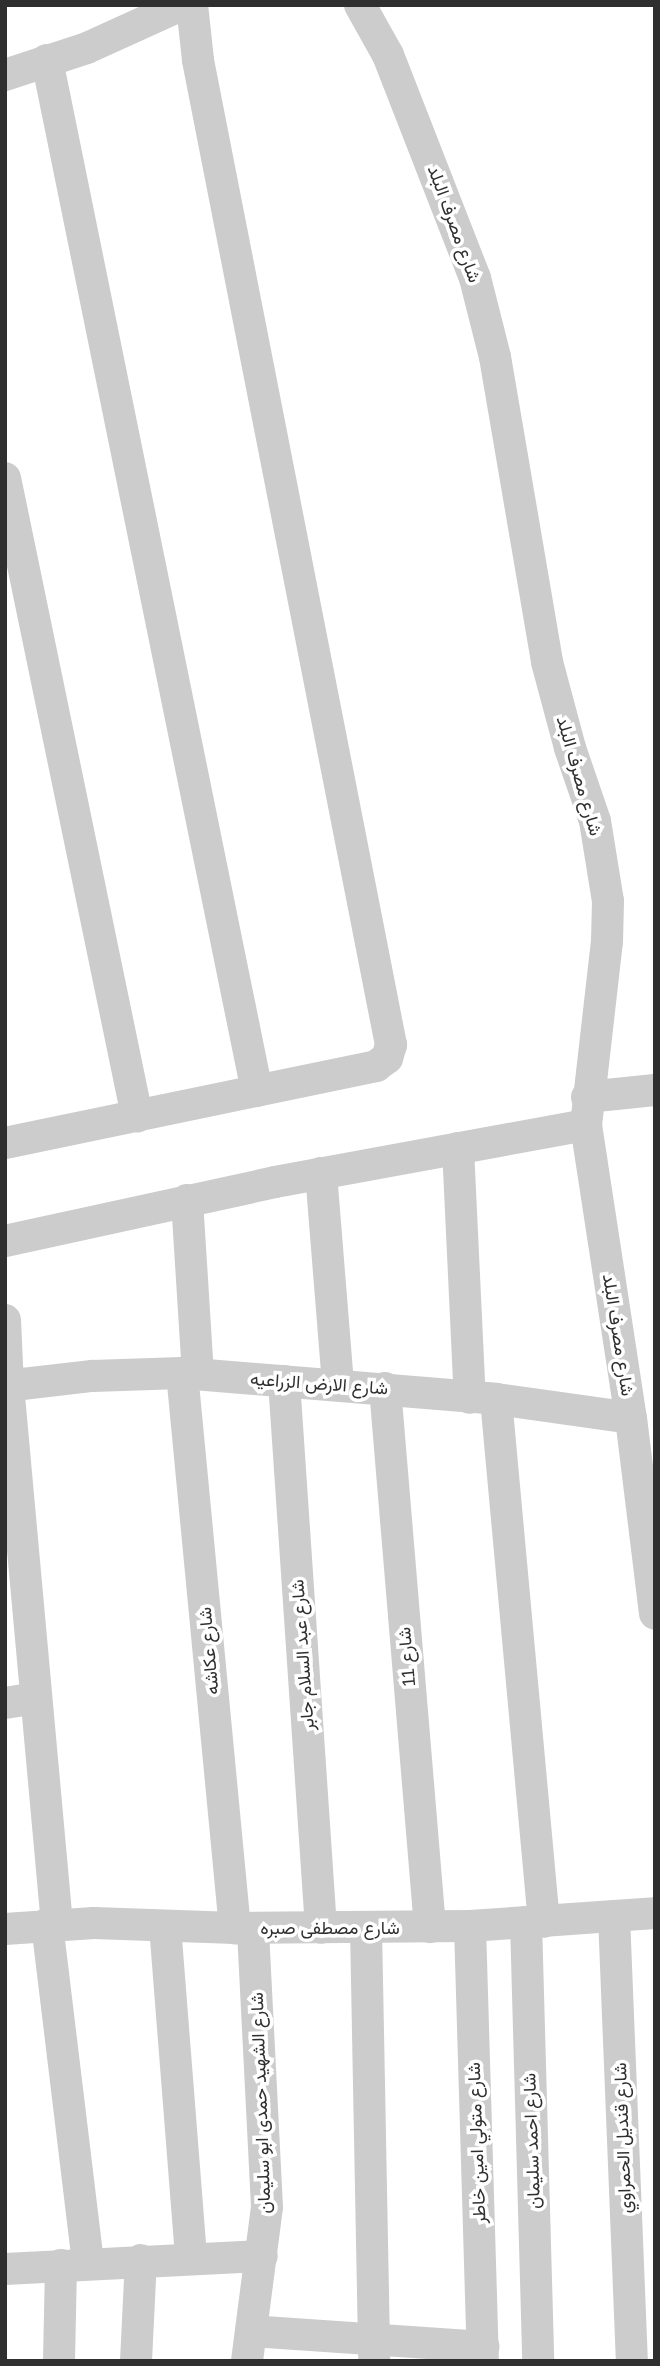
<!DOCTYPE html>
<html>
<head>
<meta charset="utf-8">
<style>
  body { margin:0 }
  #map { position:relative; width:660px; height:2366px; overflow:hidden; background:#fff; font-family:Arial,Vazirmatn,sans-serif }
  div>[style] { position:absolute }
  .street>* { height:32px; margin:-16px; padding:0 16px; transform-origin:16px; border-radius:16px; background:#ccc }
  span { translate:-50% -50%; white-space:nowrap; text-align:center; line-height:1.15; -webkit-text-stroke:7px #fff; paint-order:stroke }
  .street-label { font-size:18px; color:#2f2f2f }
  .frame { position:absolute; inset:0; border:7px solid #2f2f2f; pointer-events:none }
</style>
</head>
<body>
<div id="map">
  <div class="street">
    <i style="left:360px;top:5px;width:57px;rotate:60.8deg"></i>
    <i style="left:388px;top:55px;width:239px;rotate:68.7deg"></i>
    <i style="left:475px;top:278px;width:81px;rotate:75.8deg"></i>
    <i style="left:495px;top:357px;width:309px;rotate:80.3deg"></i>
    <i style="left:547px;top:662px;width:89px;rotate:75deg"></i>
    <i style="left:570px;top:748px;width:77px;rotate:71.1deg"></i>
    <i style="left:595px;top:821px;width:81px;rotate:80.8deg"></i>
    <i style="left:608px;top:901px;width:40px;rotate:91.4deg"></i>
    <i style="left:607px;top:941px;width:185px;rotate:96.5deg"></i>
    <i style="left:586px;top:1125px;width:296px;rotate:81.3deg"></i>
    <i style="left:631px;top:1418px;width:197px;rotate:83deg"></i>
    <i style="left:47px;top:60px;width:1052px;rotate:78.49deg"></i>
    <i style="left:5px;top:75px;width:86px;rotate:-18.2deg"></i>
    <i style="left:87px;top:48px;width:104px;rotate:-24.4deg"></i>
    <i style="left:5px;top:478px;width:652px;rotate:78.31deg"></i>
    <i style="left:587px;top:1097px;width:68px;rotate:-5.9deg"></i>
    <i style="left:5px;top:1143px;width:379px;rotate:-11.7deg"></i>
    <i style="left:376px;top:1066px;width:14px;rotate:-36deg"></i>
    <i style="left:387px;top:1058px;width:14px;rotate:-73deg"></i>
    <i style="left:391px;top:1045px;width:1004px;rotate:-101.09deg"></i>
    <i style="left:198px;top:60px;width:55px;rotate:-96.2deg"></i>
    <i style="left:458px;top:1148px;width:250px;rotate:87.3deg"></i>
    <i style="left:321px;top:1173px;width:213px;rotate:85.4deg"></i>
    <i style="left:187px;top:1200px;width:174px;rotate:86.4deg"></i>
    <i style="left:5px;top:1241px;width:276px;rotate:-12.3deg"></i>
    <i style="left:275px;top:1182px;width:316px;rotate:-10.4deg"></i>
    <i style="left:5px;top:1320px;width:65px;rotate:87.4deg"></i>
    <i style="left:8px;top:1385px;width:541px;rotate:84.81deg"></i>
    <i style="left:182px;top:1373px;width:558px;rotate:84.55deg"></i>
    <i style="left:284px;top:1381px;width:548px;rotate:86.13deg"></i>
    <i style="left:5px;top:1386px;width:88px;rotate:-6.6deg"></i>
    <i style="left:92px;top:1376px;width:90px;rotate:-1.9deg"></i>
    <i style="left:182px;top:1373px;width:315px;rotate:4.7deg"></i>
    <i style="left:496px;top:1399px;width:136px;rotate:8deg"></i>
    <i style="left:385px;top:1388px;width:541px;rotate:85.23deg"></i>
    <i style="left:496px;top:1399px;width:525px;rotate:84.76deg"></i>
    <i style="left:5px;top:1703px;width:31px;rotate:-9deg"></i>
    <i style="left:614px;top:1916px;width:445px;rotate:87.7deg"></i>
    <i style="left:526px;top:1922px;width:439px;rotate:88.4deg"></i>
    <i style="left:47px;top:1924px;width:342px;rotate:83.1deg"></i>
    <i style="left:165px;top:1926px;width:334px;rotate:85.5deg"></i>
    <i style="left:470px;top:1926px;width:435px;rotate:88.3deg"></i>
    <i style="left:366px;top:1928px;width:433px;rotate:88.9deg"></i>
    <i style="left:5px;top:1929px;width:89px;rotate:-3.9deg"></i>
    <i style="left:94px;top:1923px;width:141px;rotate:2deg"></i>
    <i style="left:235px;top:1928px;width:235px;rotate:-0.5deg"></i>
    <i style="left:470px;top:1926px;width:185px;rotate:-4deg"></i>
    <i style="left:5px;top:2269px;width:257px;rotate:-2.9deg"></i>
    <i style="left:251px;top:2331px;width:233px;rotate:3.9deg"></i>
    <i style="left:59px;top:2361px;width:96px;rotate:-88.8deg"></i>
    <i style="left:136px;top:2361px;width:101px;rotate:-87.2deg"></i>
    <i style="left:247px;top:2361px;width:155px;rotate:-82.6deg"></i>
    <i style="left:267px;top:2207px;width:279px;rotate:-92.9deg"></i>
  </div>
  <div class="street-label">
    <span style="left:454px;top:224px;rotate:70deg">شارع مصرف البلد</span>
    <span style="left:579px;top:776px;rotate:74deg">شارع مصرف البلد</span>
    <span style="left:618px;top:1335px;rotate:81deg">شارع مصرف البلد</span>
    <span style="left:319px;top:1384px;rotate:4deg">شارع الارض الزراعيه</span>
    <span style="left:209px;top:1651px;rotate:-95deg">شارع عكاشه</span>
    <span style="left:303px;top:1655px;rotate:-94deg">شارع عبد السلام جابر</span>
    <span style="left:407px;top:1657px;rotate:-95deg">شارع 11</span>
    <span style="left:330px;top:1928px">شارع مصطفى صبره</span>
    <span style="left:261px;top:2103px;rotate:-92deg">شارع الشهيد حمدى ابو سليمان</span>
    <span style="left:623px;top:2138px;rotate:-92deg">شارع قنديل الحمراوي</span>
    <span style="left:532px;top:2141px;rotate:-92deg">شارع احمد سليمان</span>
    <span style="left:477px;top:2143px;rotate:-92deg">شارع متولي امين خاطر</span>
  </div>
  <div class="frame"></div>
</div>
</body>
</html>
